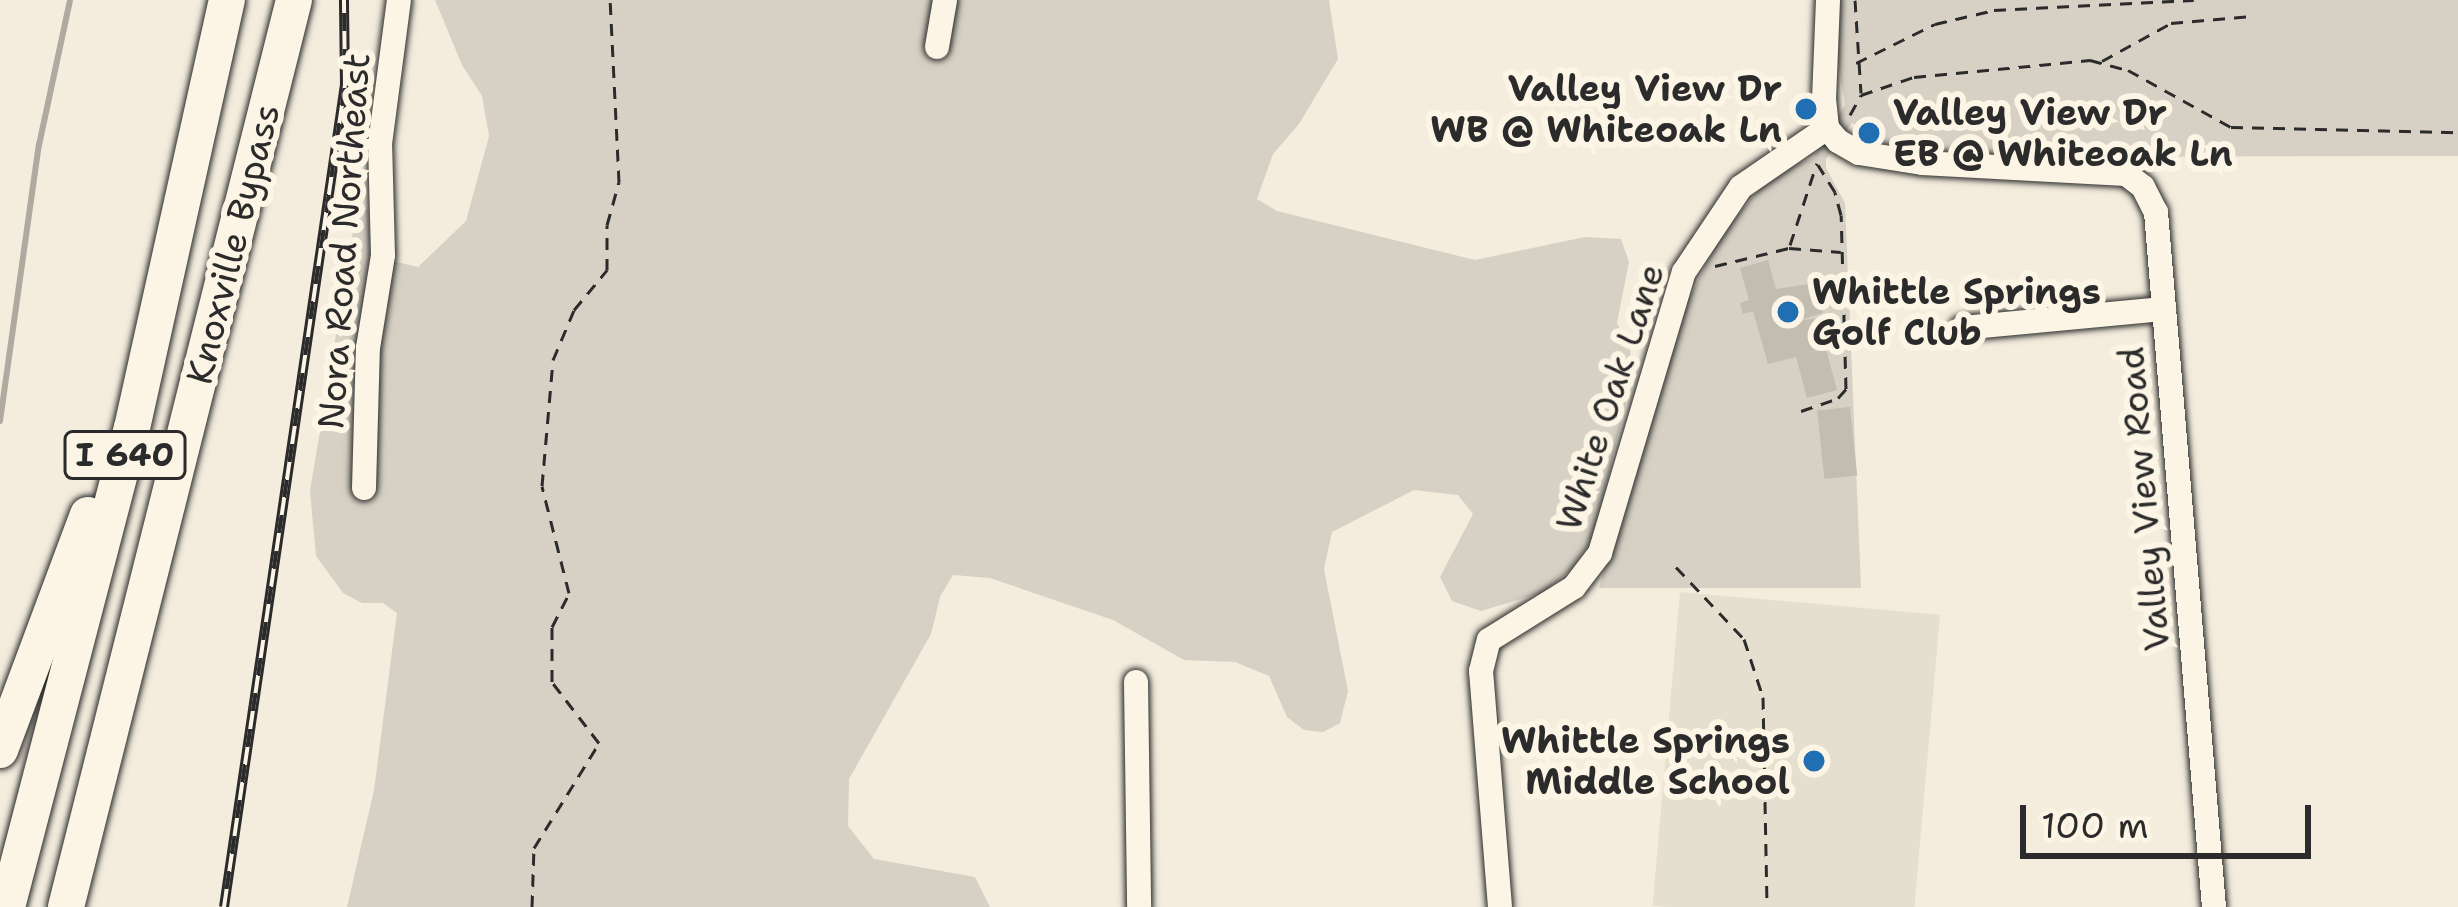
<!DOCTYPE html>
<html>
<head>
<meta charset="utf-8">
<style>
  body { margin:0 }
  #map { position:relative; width:2458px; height:907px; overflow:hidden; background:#f4edde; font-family:"Shantell Sans",sans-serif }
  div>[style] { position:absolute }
  .built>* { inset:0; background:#e5dfd0; transform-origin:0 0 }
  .green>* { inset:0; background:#d6d1c4 }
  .stream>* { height:6px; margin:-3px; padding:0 3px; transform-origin:3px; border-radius:3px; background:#afaaa0 }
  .building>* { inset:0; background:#c2bdb1; transform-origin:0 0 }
  .path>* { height:3px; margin-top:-1.5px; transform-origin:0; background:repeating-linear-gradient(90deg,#2b2b2b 0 12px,transparent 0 21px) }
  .roads { filter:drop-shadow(0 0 3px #2b2b2b) drop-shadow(0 0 3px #2b2b2b) }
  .minor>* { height:24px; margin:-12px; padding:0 12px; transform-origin:12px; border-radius:12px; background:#fcf5e5 }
  .highway>* { height:36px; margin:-18px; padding:0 18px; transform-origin:18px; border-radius:18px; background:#fcf5e5 }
  .rail>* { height:10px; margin-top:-5px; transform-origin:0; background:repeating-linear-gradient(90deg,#fcf5e5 0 18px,#2b2b2b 0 36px); box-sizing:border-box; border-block:3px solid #2b2b2b }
  .dots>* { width:33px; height:33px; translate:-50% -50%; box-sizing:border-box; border:6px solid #fcf5e5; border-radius:50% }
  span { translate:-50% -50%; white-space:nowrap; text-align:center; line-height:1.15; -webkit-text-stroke:12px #fcf5e5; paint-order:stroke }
  .shield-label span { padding:3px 9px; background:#fcf5e5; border:3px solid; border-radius:9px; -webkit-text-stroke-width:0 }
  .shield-label { font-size:33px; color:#2b2b2b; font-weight:700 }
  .poi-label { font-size:36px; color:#2b2b2b; font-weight:700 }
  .right { translate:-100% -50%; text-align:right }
  .left { translate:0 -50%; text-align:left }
  .street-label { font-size:36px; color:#2b2b2b }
  .scale { position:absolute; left:2020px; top:805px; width:291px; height:54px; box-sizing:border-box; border:6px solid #2b2b2b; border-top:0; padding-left:15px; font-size:36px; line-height:42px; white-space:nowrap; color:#2b2b2b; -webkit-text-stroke:9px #fcf5e5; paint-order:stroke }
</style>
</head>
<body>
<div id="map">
  <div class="built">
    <i style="left:1680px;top:592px;width:261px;height:315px;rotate:5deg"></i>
  </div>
  <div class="green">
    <i style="clip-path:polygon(435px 0,1329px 0,1338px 59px,1299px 124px,1273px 154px,1257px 199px,1277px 211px,1475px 260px,1585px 237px,1621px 239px,1629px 262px,1617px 323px,1630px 345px,1632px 377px,1594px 536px,1572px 568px,1544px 592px,1481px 611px,1452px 601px,1440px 577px,1473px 514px,1458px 495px,1414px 490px,1332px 532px,1324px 569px,1348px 691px,1340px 723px,1323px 732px,1304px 730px,1287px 717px,1269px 676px,1235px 662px,1184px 660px,1113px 620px,990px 578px,953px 575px,940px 597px,931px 634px,849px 779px,848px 826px,874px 859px,975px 877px,990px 907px,347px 907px,374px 790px,397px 613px,383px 603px,362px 603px,343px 593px,316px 556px,310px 491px,356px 214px,368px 209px,370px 256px,418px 267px,466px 221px,489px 136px,482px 96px,462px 65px)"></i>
    <i style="clip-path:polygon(1840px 0,2458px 0,2458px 156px,1996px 157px,1884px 144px,1852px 123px,1826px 159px,1826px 168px,1845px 203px,1861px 588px,1599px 588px,1669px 339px,1721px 235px,1758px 191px,1780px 172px,1813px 158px,1845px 105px,1838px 62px)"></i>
  </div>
  <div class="stream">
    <i style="left:0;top:421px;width:279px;rotate:-82deg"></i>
    <i style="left:39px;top:145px;width:148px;rotate:-77.9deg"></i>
  </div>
  <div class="building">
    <i style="clip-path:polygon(1768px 260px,1776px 289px,1814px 283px,1823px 313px,1797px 321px,1818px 318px,1825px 347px,1811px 352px,1826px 349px,1837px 390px,1807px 398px,1796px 357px,1768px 364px,1753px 311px,1743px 314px,1740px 303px,1749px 300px,1740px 268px)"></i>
    <i style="left:1850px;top:407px;width:69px;height:33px;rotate:84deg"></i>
  </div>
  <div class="path">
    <i style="left:1855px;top:0;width:93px;rotate:86.3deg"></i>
    <i style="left:2102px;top:61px;width:79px;rotate:-28.8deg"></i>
    <i style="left:2171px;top:23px;width:81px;rotate:-4.9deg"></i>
    <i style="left:1856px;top:63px;width:88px;rotate:-26.3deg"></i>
    <i style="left:1935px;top:24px;width:61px;rotate:-13.3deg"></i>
    <i style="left:1994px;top:10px;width:200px;rotate:-2.9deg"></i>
    <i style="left:1850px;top:115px;width:23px;rotate:-61deg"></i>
    <i style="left:1861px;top:95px;width:56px;rotate:-18.8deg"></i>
    <i style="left:1914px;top:77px;width:177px;rotate:-5.5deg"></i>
    <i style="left:2090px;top:60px;width:39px;rotate:15deg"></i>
    <i style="left:2128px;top:70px;width:118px;rotate:29deg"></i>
    <i style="left:2231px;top:127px;width:227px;rotate:1.3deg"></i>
    <i style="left:1790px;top:245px;width:86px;rotate:-71.8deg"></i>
    <i style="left:1715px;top:266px;width:76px;rotate:-13.7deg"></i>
    <i style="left:1789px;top:248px;width:52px;rotate:4.4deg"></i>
    <i style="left:1801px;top:411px;width:39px;rotate:-19deg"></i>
    <i style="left:1838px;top:398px;width:12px;rotate:-48deg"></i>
    <i style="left:1846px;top:389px;width:174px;rotate:-91.6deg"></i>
    <i style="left:1841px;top:215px;width:24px;rotate:-105deg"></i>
    <i style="left:1835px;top:192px;width:32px;rotate:-122deg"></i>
    <i style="left:1676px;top:567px;width:99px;rotate:46.6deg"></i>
    <i style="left:1744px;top:639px;width:61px;rotate:71.9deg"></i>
    <i style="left:1763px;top:697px;width:210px;rotate:88.9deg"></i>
    <i style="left:532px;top:907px;width:59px;rotate:-88.1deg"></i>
    <i style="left:534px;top:848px;width:123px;rotate:-58.2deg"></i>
    <i style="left:599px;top:743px;width:77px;rotate:-127.6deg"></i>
    <i style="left:552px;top:682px;width:55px;rotate:-90deg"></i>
    <i style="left:552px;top:627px;width:38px;rotate:-63deg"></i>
    <i style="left:569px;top:593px;width:110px;rotate:-104.2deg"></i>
    <i style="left:542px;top:486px;width:126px;rotate:-85deg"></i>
    <i style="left:553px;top:360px;width:54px;rotate:-67.2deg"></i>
    <i style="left:574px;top:310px;width:52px;rotate:-50.5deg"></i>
    <i style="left:607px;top:270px;width:45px;rotate:-90deg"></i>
    <i style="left:607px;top:225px;width:45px;rotate:-74.4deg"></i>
    <i style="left:619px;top:182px;width:182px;rotate:-92.8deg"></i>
  </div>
  <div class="roads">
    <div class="minor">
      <i style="left:1828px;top:0;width:99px;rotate:92.3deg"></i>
      <i style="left:1824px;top:99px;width:29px;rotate:84deg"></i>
      <i style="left:1827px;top:128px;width:17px;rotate:50deg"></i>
      <i style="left:1838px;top:141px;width:24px;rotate:30deg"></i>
      <i style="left:1859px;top:153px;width:64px;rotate:9deg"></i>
      <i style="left:1922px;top:163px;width:204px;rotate:3.1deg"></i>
      <i style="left:2126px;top:174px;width:21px;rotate:37deg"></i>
      <i style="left:2143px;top:187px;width:28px;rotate:63deg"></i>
      <i style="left:2156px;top:212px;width:697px;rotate:85.23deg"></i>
      <i style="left:937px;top:47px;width:48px;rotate:-80.3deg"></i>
      <i style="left:1962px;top:328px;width:203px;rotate:-5.4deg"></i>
      <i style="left:364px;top:488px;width:140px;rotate:-88.4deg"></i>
      <i style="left:368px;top:348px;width:94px;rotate:-80.8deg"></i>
      <i style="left:383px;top:255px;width:111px;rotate:-91.5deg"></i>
      <i style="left:380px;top:144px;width:145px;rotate:-82.5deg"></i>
      <i style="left:1136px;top:682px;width:225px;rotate:89.2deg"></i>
      <i style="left:1500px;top:907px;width:237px;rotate:-94.6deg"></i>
      <i style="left:1481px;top:671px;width:32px;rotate:-76deg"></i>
      <i style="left:1489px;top:640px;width:100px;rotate:-31.9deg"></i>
      <i style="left:1574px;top:587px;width:43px;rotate:-52.6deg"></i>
      <i style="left:1600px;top:553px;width:293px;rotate:-73.4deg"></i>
      <i style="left:1684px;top:272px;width:102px;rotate:-56.2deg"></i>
      <i style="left:1741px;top:187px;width:104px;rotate:-34.5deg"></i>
    </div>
    <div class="highway">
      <i style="left:0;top:750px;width:251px;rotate:-69.5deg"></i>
      <i style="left:7px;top:907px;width:495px;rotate:-75.4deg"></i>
      <i style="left:132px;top:428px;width:438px;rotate:-77.5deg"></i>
      <i style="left:66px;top:907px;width:935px;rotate:-75.89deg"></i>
    </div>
  </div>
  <div class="rail">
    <i style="left:224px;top:907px;width:831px;rotate:-81.63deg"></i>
    <i style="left:345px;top:85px;width:85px;rotate:-90.7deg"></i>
  </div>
  <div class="dots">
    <i style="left:1806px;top:109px;background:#1f6fb2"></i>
    <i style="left:1869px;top:133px;background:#1f6fb2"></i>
    <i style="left:1788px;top:312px;background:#1f6fb2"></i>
    <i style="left:1814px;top:761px;background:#1f6fb2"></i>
  </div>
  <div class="shield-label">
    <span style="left:125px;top:455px">I 640</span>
  </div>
  <div class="poi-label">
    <span class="right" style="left:1782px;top:109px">Valley View Dr<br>WB @ Whiteoak Ln</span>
    <span class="left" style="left:1893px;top:133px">Valley View Dr<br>EB @ Whiteoak Ln</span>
    <span class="left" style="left:1812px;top:312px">Whittle Springs<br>Golf Club</span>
    <span class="right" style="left:1790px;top:761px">Whittle Springs<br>Middle School</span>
  </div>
  <div class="street-label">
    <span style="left:344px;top:241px;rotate:-86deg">Nora Road Northeast</span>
    <span style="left:233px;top:244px;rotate:-76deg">Knoxville Bypass</span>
    <span style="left:1610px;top:397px;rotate:-72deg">White Oak Lane</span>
    <span style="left:2144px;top:499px;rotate:-95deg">Valley View Road</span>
  </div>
  <div class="scale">100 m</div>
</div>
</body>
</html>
